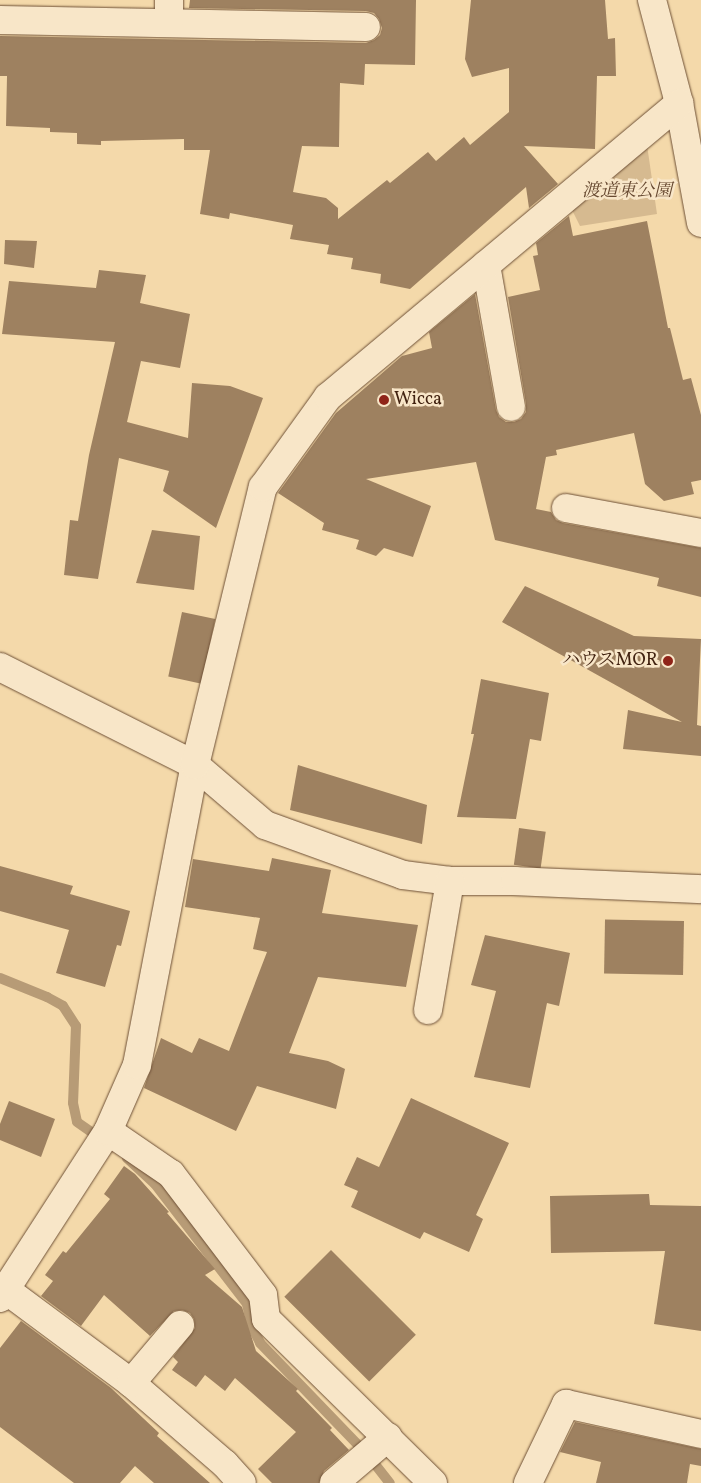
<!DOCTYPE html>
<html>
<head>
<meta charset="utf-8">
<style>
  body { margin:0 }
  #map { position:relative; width:701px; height:1483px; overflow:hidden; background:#f4d9aa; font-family:Vollkorn,"Noto Serif JP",serif }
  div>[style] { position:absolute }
  .green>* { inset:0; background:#d6ba90 }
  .stream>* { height:10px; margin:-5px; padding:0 5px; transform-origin:5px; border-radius:5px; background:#b79b76 }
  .building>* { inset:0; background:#9e8160; transform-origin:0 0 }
  .roads { filter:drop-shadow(0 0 1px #6e5036) drop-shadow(0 0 1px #6e5036) }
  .minor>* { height:28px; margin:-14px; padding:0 14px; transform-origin:14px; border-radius:14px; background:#f8e6c8 }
  .dots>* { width:14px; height:14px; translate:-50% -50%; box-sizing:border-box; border:2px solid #f8e6c8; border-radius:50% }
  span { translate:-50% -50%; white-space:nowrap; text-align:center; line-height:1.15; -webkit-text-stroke:5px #f8e6c8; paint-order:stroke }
  .park-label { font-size:18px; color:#664830; font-style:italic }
  .poi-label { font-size:18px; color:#412210 }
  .left { translate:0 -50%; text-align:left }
  .right { translate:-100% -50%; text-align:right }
</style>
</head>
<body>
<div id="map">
  <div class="green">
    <i style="clip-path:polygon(646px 138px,657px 214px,580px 226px,571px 208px)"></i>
  </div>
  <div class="stream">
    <i style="left:0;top:978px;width:51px;rotate:22deg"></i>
    <i style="left:47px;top:997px;width:18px;rotate:29deg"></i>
    <i style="left:63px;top:1006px;width:24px;rotate:57deg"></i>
    <i style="left:76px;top:1026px;width:77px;rotate:92.2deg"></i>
    <i style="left:73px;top:1103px;width:19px;rotate:78deg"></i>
    <i style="left:77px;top:1122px;width:29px;rotate:35deg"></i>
    <i style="left:127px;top:1158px;width:38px;rotate:43deg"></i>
    <i style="left:155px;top:1184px;width:151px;rotate:52.5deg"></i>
    <i style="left:247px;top:1304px;width:24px;rotate:78deg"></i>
    <i style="left:252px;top:1327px;width:18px;rotate:63deg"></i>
    <i style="left:260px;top:1343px;width:154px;rotate:46.1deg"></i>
    <i style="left:367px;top:1454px;width:37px;rotate:52deg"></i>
  </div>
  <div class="building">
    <i style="clip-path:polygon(190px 0,416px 0,415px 65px,365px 64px,364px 85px,340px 83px,339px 147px,302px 146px,293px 192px,326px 198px,338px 208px,338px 219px,387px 180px,390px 183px,428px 152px,436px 161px,464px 137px,470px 145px,509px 112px,509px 68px,472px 77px,465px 59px,471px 0,605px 0,608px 39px,615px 38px,616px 76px,597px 76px,595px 149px,524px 146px,558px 184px,529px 208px,526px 187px,410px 289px,380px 283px,381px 274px,351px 269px,353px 258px,327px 254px,329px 245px,290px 239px,293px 225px,230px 213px,229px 219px,200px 214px,210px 150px,184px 150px,184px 139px,101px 141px,101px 145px,77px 144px,77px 133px,50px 132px,50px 128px,6px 126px,7px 76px,0 76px,0 36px,366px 43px,374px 40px,380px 35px,382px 28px,379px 19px,374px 13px,366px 11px,189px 8px)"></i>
    <i style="clip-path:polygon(569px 216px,573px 236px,647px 221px,668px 328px,670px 328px,683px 380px,691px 378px,701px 415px,701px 480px,691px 482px,694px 494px,664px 501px,645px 484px,634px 433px,556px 450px,557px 455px,546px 457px,536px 509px,551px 512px,556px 520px,563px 523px,701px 548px,701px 597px,657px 586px,659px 578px,495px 540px,476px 462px,366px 479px,431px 506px,413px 557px,384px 548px,376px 556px,356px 549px,359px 540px,322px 530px,324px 523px,278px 493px,336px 413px,402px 356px,432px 348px,429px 332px,475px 294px,496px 410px,499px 417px,506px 422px,514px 422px,521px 419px,526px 412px,526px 404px,508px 297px,540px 290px,533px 256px,538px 255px,536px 243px)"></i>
    <i style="clip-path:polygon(5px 240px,37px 241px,34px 268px,4px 264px)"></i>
    <i style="clip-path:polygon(99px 270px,146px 275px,140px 303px,190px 314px,180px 368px,141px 361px,127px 422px,188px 438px,192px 383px,230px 386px,263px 398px,216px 528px,163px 491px,169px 471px,119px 458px,98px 579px,64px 575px,70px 520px,78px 521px,89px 455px,115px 342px,2px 334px,9px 281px,96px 288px)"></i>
    <i style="clip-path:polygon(152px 530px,200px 536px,194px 590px,136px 583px)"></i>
    <i style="clip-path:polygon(525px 586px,634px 636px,701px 639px,697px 725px,701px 726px,701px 756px,623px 749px,628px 710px,682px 722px,502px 622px)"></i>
    <i style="left:182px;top:612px;width:34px;height:66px;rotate:12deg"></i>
    <i style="clip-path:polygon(481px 679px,549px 693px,541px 741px,530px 739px,516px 819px,457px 817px,474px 734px,471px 734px)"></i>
    <i style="clip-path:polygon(298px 765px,427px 805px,422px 844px,290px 810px)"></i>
    <i style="left:519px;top:828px;width:27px;height:37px;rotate:8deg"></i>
    <i style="clip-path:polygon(272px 858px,331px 870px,322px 913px,418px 925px,406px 987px,318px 977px,289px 1053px,328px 1061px,345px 1069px,336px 1109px,257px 1086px,236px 1131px,144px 1088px,161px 1038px,192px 1053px,199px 1038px,229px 1051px,267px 952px,253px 949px,260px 918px,185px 907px,193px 859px,269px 871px)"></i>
    <i style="clip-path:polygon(0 866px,73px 886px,70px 894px,130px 911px,121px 946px,117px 945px,105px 987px,56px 973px,69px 930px,0 911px)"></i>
    <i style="left:684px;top:921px;width:54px;height:79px;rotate:91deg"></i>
    <i style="clip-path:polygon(485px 935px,570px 953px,559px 1006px,547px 1003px,530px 1088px,474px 1077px,496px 991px,471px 985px)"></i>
    <i style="clip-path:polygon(411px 1098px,509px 1143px,476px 1215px,483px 1219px,469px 1252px,424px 1232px,420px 1239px,351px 1207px,358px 1191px,344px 1185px,357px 1157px,379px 1167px)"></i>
    <i style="clip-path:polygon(9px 1101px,55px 1119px,41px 1157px,0 1140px,0 1124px)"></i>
    <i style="clip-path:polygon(124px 1166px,135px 1174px,169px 1212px,167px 1213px,215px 1269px,205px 1275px,242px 1307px,256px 1351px,298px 1389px,296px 1391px,332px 1428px,330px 1430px,349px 1450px,324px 1471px,319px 1483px,272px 1483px,258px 1469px,296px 1432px,235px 1378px,225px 1391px,205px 1375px,196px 1387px,172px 1370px,178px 1362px,173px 1357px,195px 1328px,194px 1319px,190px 1313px,182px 1310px,174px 1311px,150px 1336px,104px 1295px,81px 1326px,41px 1296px,53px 1281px,45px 1275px,63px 1251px,66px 1253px,110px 1199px,104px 1194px)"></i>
    <i style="clip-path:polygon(649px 1194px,650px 1205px,701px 1206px,701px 1331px,654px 1324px,665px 1251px,551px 1253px,550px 1196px)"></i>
    <i style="left:331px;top:1250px;width:120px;height:66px;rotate:45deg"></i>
    <i style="clip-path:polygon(21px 1321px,111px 1388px,159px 1433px,157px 1436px,210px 1483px,154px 1483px,135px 1466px,120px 1483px,74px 1483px,0 1427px,0 1348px)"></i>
    <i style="clip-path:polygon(575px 1422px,701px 1449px,701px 1466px,690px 1464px,687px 1483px,596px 1483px,601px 1462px,560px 1452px)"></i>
  </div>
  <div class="roads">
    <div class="minor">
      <i style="left:652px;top:0;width:106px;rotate:75.3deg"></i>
      <i style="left:679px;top:103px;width:122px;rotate:79.6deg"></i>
      <i style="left:0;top:20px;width:366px;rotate:1.1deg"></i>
      <i style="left:169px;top:23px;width:23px;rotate:-90deg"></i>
      <i style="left:486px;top:265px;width:144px;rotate:80deg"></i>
      <i style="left:566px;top:508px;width:137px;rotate:10.5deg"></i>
      <i style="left:0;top:667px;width:218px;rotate:26.7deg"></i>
      <i style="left:195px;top:765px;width:92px;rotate:40.6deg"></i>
      <i style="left:265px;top:825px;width:147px;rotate:19.9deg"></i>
      <i style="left:403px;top:875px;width:47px;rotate:7.3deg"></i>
      <i style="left:450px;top:881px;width:65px"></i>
      <i style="left:515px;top:881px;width:186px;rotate:2.5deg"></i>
      <i style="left:428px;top:1010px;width:131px;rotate:-80.3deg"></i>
      <i style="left:6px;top:1290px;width:156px;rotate:36.6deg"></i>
      <i style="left:131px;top:1383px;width:124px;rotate:40.8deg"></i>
      <i style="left:225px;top:1464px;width:25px;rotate:48deg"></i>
      <i style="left:0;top:1298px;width:199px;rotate:-57.1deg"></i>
      <i style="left:131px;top:1383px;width:76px;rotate:-49.8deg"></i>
      <i style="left:334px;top:1483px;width:71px;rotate:-40.4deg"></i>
      <i style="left:433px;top:1483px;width:234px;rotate:-135.5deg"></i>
      <i style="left:266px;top:1319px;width:24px;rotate:-97deg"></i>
      <i style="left:263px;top:1295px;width:152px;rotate:-127.2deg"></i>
      <i style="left:171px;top:1174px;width:76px;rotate:-145.7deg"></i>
      <i style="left:108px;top:1131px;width:72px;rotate:-66.3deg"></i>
      <i style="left:137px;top:1065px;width:306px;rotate:-79.1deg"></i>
      <i style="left:195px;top:765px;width:286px;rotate:-76.3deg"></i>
      <i style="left:263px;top:487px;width:111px;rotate:-54.2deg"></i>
      <i style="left:328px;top:397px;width:458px;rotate:-39.9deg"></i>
      <i style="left:528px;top:1483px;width:88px;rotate:-64.3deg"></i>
      <i style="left:566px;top:1404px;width:138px;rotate:12.5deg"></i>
    </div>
  </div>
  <div class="dots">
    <i style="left:384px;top:400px;background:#8f2418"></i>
    <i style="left:668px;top:661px;background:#8f2418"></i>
  </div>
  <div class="park-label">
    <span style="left:627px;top:192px">渡道東公園</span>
  </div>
  <div class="poi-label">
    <span class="left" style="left:394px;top:400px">Wicca</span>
    <span class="right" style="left:658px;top:661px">ハウスMOR</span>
  </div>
</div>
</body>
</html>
